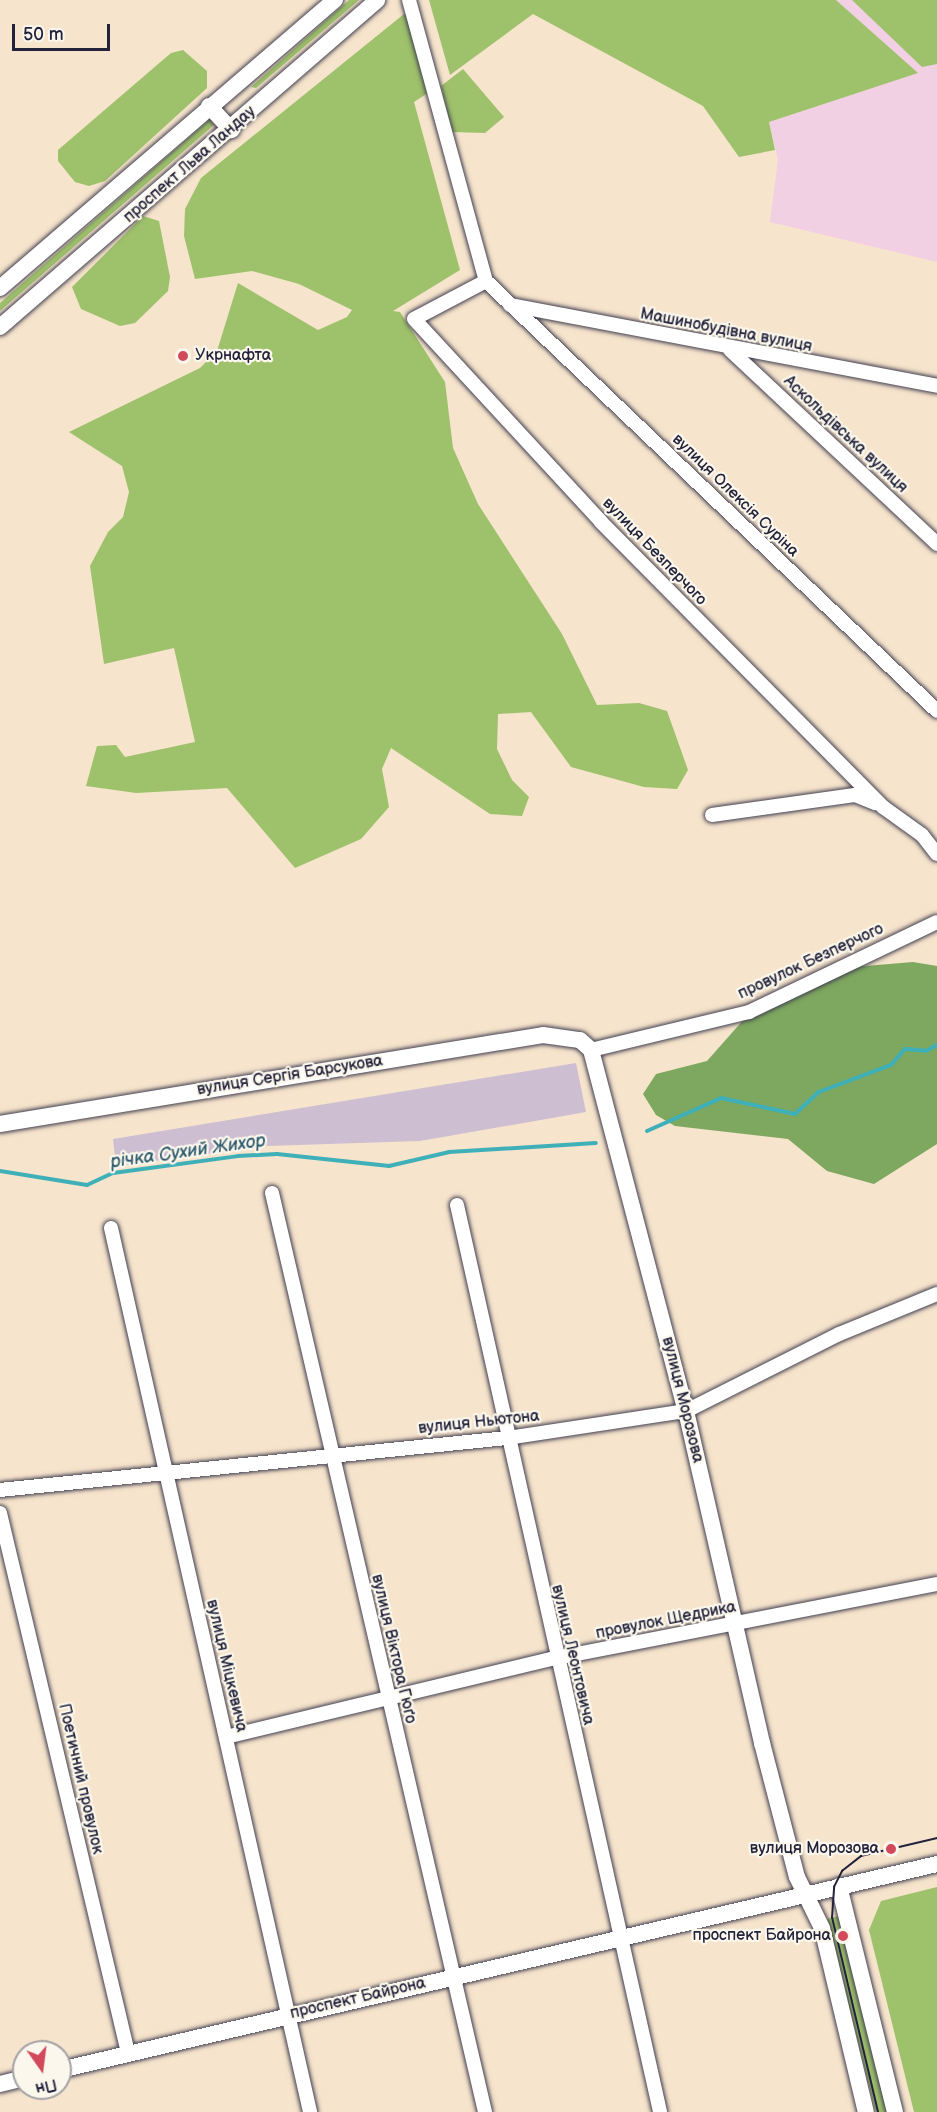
<!DOCTYPE html>
<html>
<head>
<meta charset="utf-8">
<style>
  body { margin:0 }
  #map { position:relative; width:937px; height:2112px; overflow:hidden; background:#f6e4cc; font-family:"Balsamiq Sans",sans-serif }
  div>[style] { position:absolute }
  .built>* { inset:0; background:#f1d0e3 }
  .industrial>* { inset:0; background:#cebed1 }
  .green>* { inset:0; background:#9ec16b; transform-origin:0 0 }
  .forest>* { inset:0; background:#7ea75f }
  .stream>* { height:4px; margin:-2px; padding:0 2px; transform-origin:2px; border-radius:2px; background:#3fb0b8 }
  .roads { filter:drop-shadow(0 0 2px #423f51) drop-shadow(0 0 2px #423f51) }
  .minor>* { height:14px; margin:-7px; padding:0 7px; transform-origin:7px; border-radius:7px; background:#fff }
  .major>* { height:16px; margin:-8px; padding:0 8px; transform-origin:8px; border-radius:8px; background:#fff }
  .tram>* { height:1.5px; margin:-0.75px; padding:0 0.75px; transform-origin:0.75px; border-radius:0.75px; background:#22223b }
  .dots>* { width:16px; height:16px; translate:-50% -50%; box-sizing:border-box; border:3px solid #fbf7ec; border-radius:50% }
  span { translate:-50% -50%; white-space:nowrap; text-align:center; line-height:1.15; -webkit-text-stroke:4.5px #fbf7ec; paint-order:stroke }
  .street-label { font-size:16px; color:#22223b }
  .poi-label { font-size:16px; color:#22223b }
  .left { translate:0 -50%; text-align:left }
  .right { translate:-100% -50%; text-align:right }
  .water-label { font-size:18px; color:#2e5b6d; font-style:italic }
  .north { position:absolute; left:12px; top:2040px; width:60px; height:60px; box-sizing:border-box; background:#fbf7ec; border:2px solid #a4a2a5; border-radius:50%; rotate:166deg; font-size:16px; font-weight:700; line-height:24px; text-align:center; color:#22223b }
  .north::after { content:''; display:block; margin:auto; width:21px; height:27px; background:#d1495b; clip-path:polygon(50% 0,100% 100%,50% 72%,0 100%) }
  .scale { position:absolute; left:12px; top:24px; width:98px; height:27px; box-sizing:border-box; border:3px solid #22223b; border-top:0; padding-left:8px; font-size:18px; line-height:21px; white-space:nowrap; color:#22223b; -webkit-text-stroke:4px #fbf7ec; paint-order:stroke }
</style>
</head>
<body>
<div id="map">
  <div class="built">
    <i style="clip-path:polygon(836px 0,937px 0,937px 262px,770px 222px,778px 160px,769px 122px,917px 73px)"></i>
  </div>
  <div class="industrial">
    <i style="clip-path:polygon(576px 1063px,586px 1112px,420px 1141px,267px 1146px,116px 1166px,113px 1139px)"></i>
  </div>
  <div class="green">
    <i style="clip-path:polygon(349px 0,359px 0,256px 88px,251px 87px)"></i>
    <i style="clip-path:polygon(429px 0,836px 0,918px 73px,769px 122px,775px 150px,739px 157px,703px 106px,533px 14px,450px 75px)"></i>
    <i style="clip-path:polygon(852px 0,937px 0,937px 64px,922px 67px)"></i>
    <i style="clip-path:polygon(404px 14px,413px 18px,431px 91px,414px 102px,460px 270px,393px 311px,400px 312px,445px 382px,453px 448px,478px 504px,562px 634px,597px 705px,639px 703px,667px 711px,688px 770px,677px 789px,644px 787px,571px 767px,531px 712px,498px 714px,497px 749px,512px 780px,529px 797px,522px 816px,490px 814px,391px 748px,382px 769px,389px 807px,361px 839px,295px 868px,227px 788px,136px 793px,86px 786px,97px 746px,116px 745px,125px 757px,195px 742px,174px 648px,104px 664px,90px 566px,108px 532px,123px 517px,129px 492px,122px 466px,69px 432px,200px 368px,217px 351px,238px 283px,318px 330px,347px 317px,352px 310px,299px 284px,252px 271px,195px 279px,184px 236px,185px 209px,201px 178px)"></i>
    <i style="clip-path:polygon(183px 50px,207px 71px,207px 88px,105px 181px,89px 186px,75px 182px,58px 161px,58px 150px,171px 53px)"></i>
    <i style="clip-path:polygon(463px 69px,504px 117px,485px 133px,452px 132px,441px 86px)"></i>
    <i style="clip-path:polygon(210px 119px,215px 124px,0 311px,0 303px)"></i>
    <i style="clip-path:polygon(143px 216px,159px 221px,170px 277px,168px 291px,135px 323px,120px 326px,81px 309px,72px 287px)"></i>
    <i style="clip-path:polygon(937px 1887px,937px 2112px,914px 2112px,869px 1930px,881px 1901px)"></i>
    <i style="left:842px;top:1915px;width:203px;height:15px;rotate:76deg"></i>
  </div>
  <div class="forest">
    <i style="clip-path:polygon(913px 962px,937px 966px,937px 1144px,874px 1184px,827px 1171px,788px 1139px,675px 1126px,656px 1115px,643px 1094px,656px 1074px,707px 1061px,745px 1018px,853px 967px)"></i>
  </div>
  <div class="stream">
    <i style="left:647px;top:1131px;width:81px;rotate:-24deg"></i>
    <i style="left:721px;top:1098px;width:76px;rotate:12.2deg"></i>
    <i style="left:795px;top:1114px;width:33px;rotate:-43deg"></i>
    <i style="left:819px;top:1092px;width:77px;rotate:-20.6deg"></i>
    <i style="left:891px;top:1065px;width:21px;rotate:-49deg"></i>
    <i style="left:905px;top:1049px;width:21px;rotate:5deg"></i>
    <i style="left:926px;top:1051px;width:13px;rotate:-29deg"></i>
    <i style="left:0;top:1171px;width:88px;rotate:9.1deg"></i>
    <i style="left:87px;top:1185px;width:29px;rotate:-25deg"></i>
    <i style="left:113px;top:1173px;width:126px;rotate:-7.7deg"></i>
    <i style="left:238px;top:1156px;width:39px;rotate:-3deg"></i>
    <i style="left:277px;top:1154px;width:113px;rotate:6.1deg"></i>
    <i style="left:389px;top:1166px;width:62px;rotate:-13.1deg"></i>
    <i style="left:449px;top:1152px;width:147px;rotate:-3.5deg"></i>
  </div>
  <div class="roads">
    <div class="minor">
      <i style="left:409px;top:0;width:291px;rotate:74.7deg"></i>
      <i style="left:486px;top:281px;width:623px;rotate:43.63deg"></i>
      <i style="left:486px;top:281px;width:81px;rotate:152.2deg"></i>
      <i style="left:414px;top:319px;width:276px;rotate:47.3deg"></i>
      <i style="left:601px;top:522px;width:401px;rotate:45.3deg"></i>
      <i style="left:883px;top:807px;width:48px;rotate:35.7deg"></i>
      <i style="left:922px;top:835px;width:24px;rotate:52deg"></i>
      <i style="left:510px;top:305px;width:435px;rotate:10.7deg"></i>
      <i style="left:730px;top:350px;width:284px;rotate:43.1deg"></i>
      <i style="left:712px;top:815px;width:144px;rotate:-8deg"></i>
      <i style="left:855px;top:795px;width:22px;rotate:22deg"></i>
      <i style="left:591px;top:1050px;width:163px;rotate:-13.5deg"></i>
      <i style="left:749px;top:1012px;width:208px;rotate:-25.6deg"></i>
      <i style="left:272px;top:1193px;width:943px;rotate:76.95deg"></i>
      <i style="left:457px;top:1205px;width:929px;rotate:77.38deg"></i>
      <i style="left:111px;top:1228px;width:906px;rotate:77.31deg"></i>
      <i style="left:0;top:1490px;width:510px;rotate:-5.86deg"></i>
      <i style="left:507px;top:1438px;width:181px;rotate:-8.6deg"></i>
      <i style="left:686px;top:1411px;width:171px;rotate:-26.7deg"></i>
      <i style="left:839px;top:1334px;width:106px;rotate:-22.2deg"></i>
      <i style="left:0;top:1513px;width:555px;rotate:76.66deg"></i>
      <i style="left:226px;top:1737px;width:339px;rotate:-13.5deg"></i>
      <i style="left:556px;top:1658px;width:388px;rotate:-11deg"></i>
    </div>
    <div class="major">
      <i style="left:209px;top:106px;width:33px;rotate:47deg"></i>
      <i style="left:0;top:288px;width:442px;rotate:-40.7deg"></i>
      <i style="left:0;top:327px;width:499px;rotate:-40.9deg"></i>
      <i style="left:0;top:1124px;width:550px;rotate:-9.31deg"></i>
      <i style="left:543px;top:1035px;width:37px;rotate:8deg"></i>
      <i style="left:580px;top:1040px;width:15px;rotate:42deg"></i>
      <i style="left:591px;top:1050px;width:373px;rotate:75.3deg"></i>
      <i style="left:686px;top:1411px;width:341px;rotate:77.1deg"></i>
      <i style="left:762px;top:1743px;width:138px;rotate:75.4deg"></i>
      <i style="left:797px;top:1877px;width:57px;rotate:63.9deg"></i>
      <i style="left:822px;top:1928px;width:189px;rotate:76.6deg"></i>
      <i style="left:839px;top:1886px;width:233px;rotate:76.1deg"></i>
      <i style="left:60px;top:2070px;width:901px;rotate:-13.22deg"></i>
      <i style="left:0;top:2084px;width:25px;rotate:-14deg"></i>
    </div>
  </div>
  <div class="tram">
    <i style="left:878px;top:2112px;width:199px;rotate:-103.3deg"></i>
    <i style="left:832px;top:1918px;width:31px;rotate:-86deg"></i>
    <i style="left:834px;top:1887px;width:18px;rotate:-63deg"></i>
    <i style="left:842px;top:1871px;width:24px;rotate:-38deg"></i>
    <i style="left:861px;top:1856px;width:78px;rotate:-13.3deg"></i>
  </div>
  <div class="dots">
    <i style="left:183px;top:356px;background:#d1495b"></i>
    <i style="left:891px;top:1849px;background:#d1495b"></i>
    <i style="left:843px;top:1936px;background:#d1495b"></i>
  </div>
  <div class="street-label">
    <span style="left:190px;top:165px;rotate:-41deg">проспект Льва Ландау</span>
    <span style="left:726px;top:331px;rotate:11deg">Машинобудівна вулиця</span>
    <span style="left:845px;top:435px;rotate:43deg">Аскольдівська вулиця</span>
    <span style="left:735px;top:496px;rotate:44deg">вулиця Олексія Суріна</span>
    <span style="left:654px;top:552px;rotate:46deg">вулиця Безперчого</span>
    <span style="left:811px;top:962px;rotate:-25deg">провулок Безперчого</span>
    <span style="left:290px;top:1076px;rotate:-9deg">вулиця Сергія Барсукова</span>
    <span style="left:682px;top:1400px;rotate:76deg">вулиця Морозова</span>
    <span style="left:479px;top:1423px;rotate:-6deg">вулиця Ньютона</span>
    <span style="left:666px;top:1621px;rotate:-11deg">провулок Щедрика</span>
    <span style="left:393px;top:1649px;rotate:77deg">вулиця Віктора Гюґо</span>
    <span style="left:572px;top:1655px;rotate:77deg">вулиця Леонтовича</span>
    <span style="left:226px;top:1666px;rotate:77deg">вулиця Міцкевича</span>
    <span style="left:80px;top:1779px;rotate:77deg">Поетичний провулок</span>
    <span style="left:358px;top:1999px;rotate:-13deg">проспект Байрона</span>
  </div>
  <div class="poi-label">
    <span class="left" style="left:195px;top:356px">Укрнафта</span>
    <span class="right" style="left:879px;top:1849px">вулиця Морозова</span>
    <span class="right" style="left:831px;top:1936px">проспект Байрона</span>
  </div>
  <div class="water-label">
    <span style="left:188px;top:1152px;rotate:-8deg">річка Сухий Жихор</span>
  </div>
  <div class="north">Пн</div>
  <div class="scale">50 m</div>
</div>
</body>
</html>
